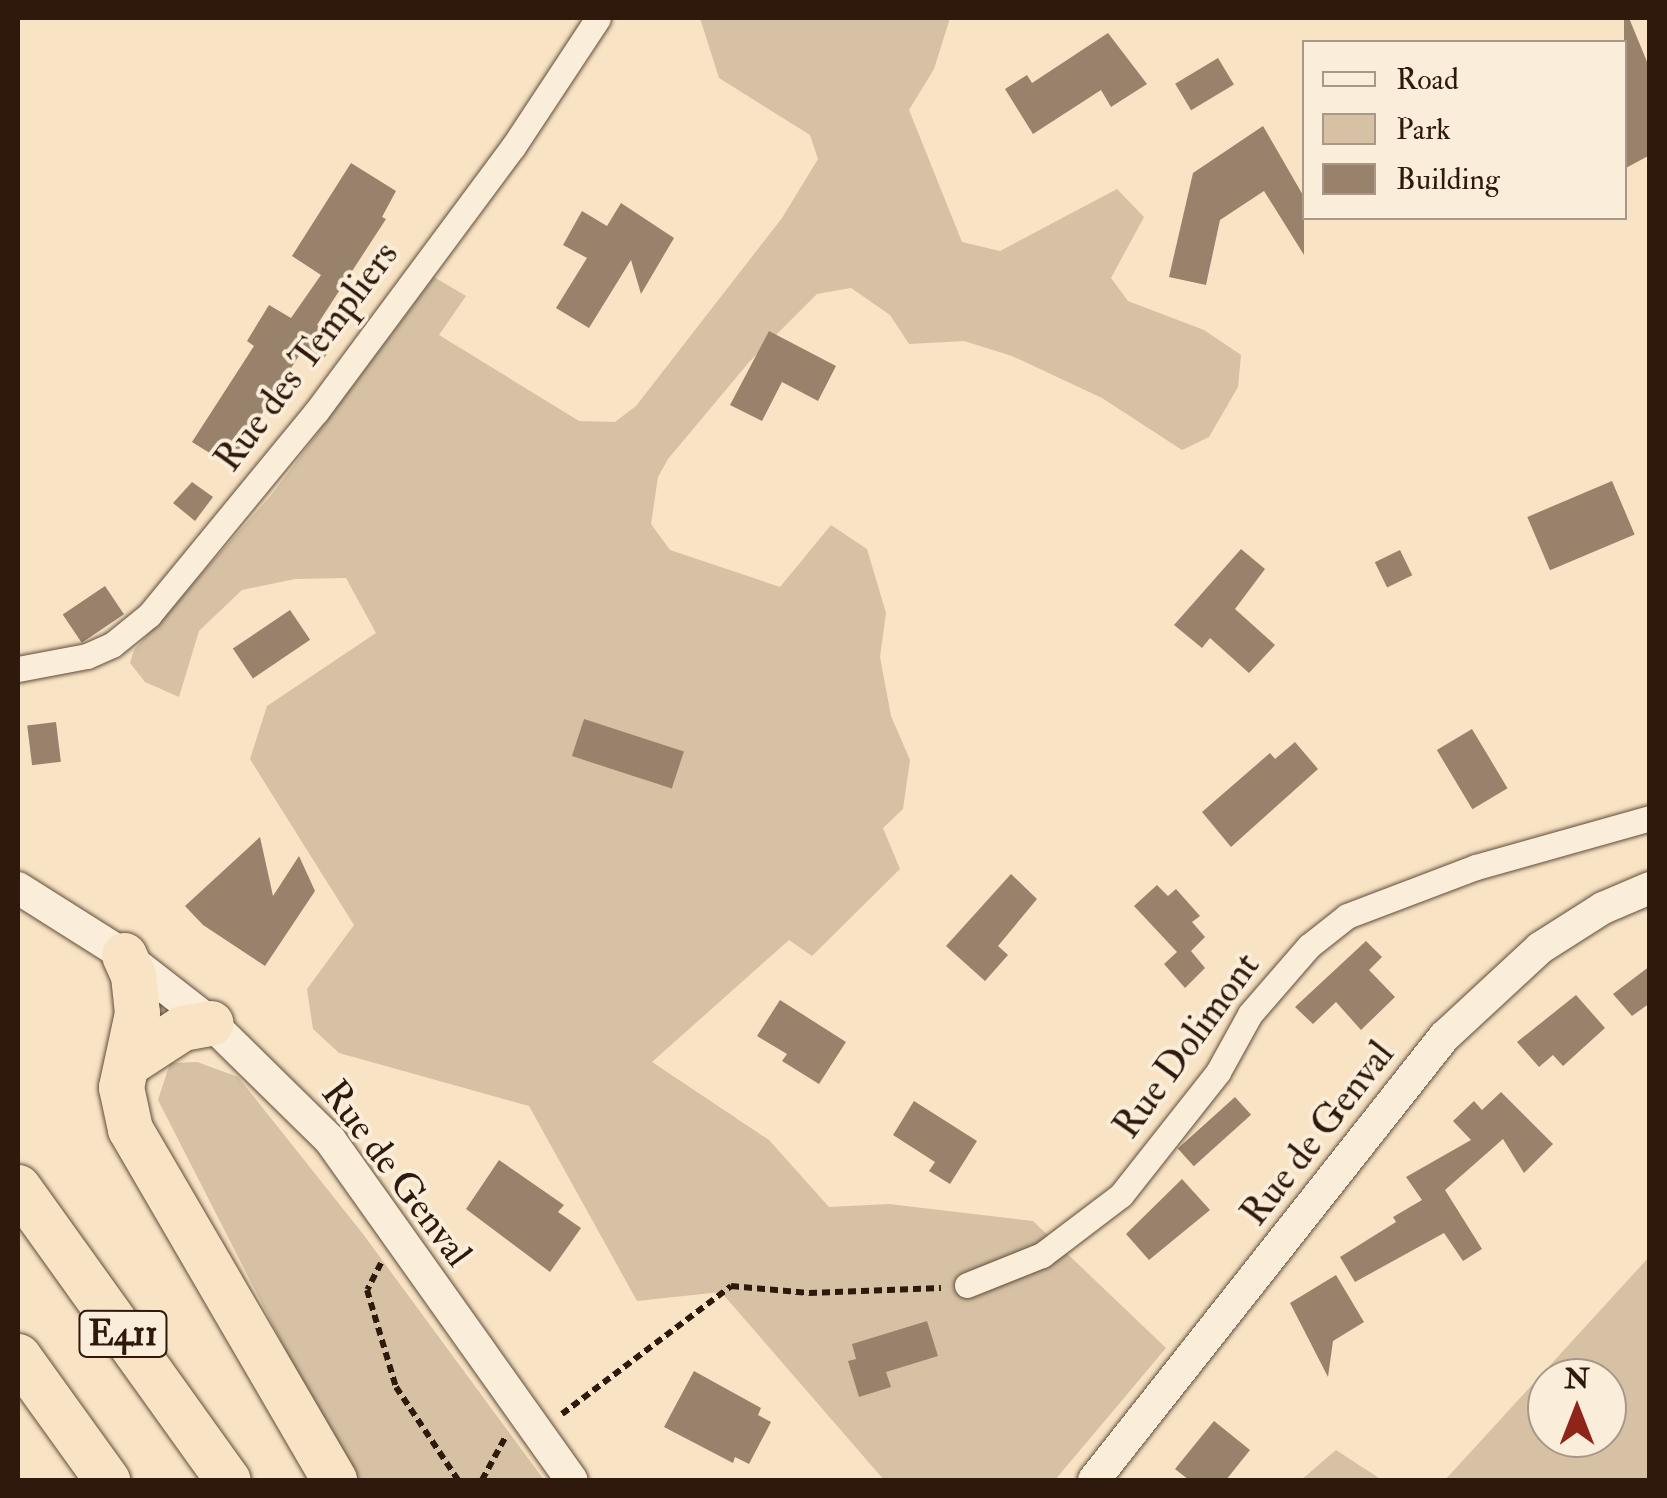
<!DOCTYPE html>
<html>
<head>
<meta charset="utf-8">
<style>
  body { margin:0 }
  #map { position:relative; width:1667px; height:1498px; overflow:hidden; background:#f8e3c4; font-family:"IM FELL Double Pica",serif }
  div>[style] { position:absolute }
  .green>* { inset:0; background:#d6c1a5 }
  .building>* { inset:0; background:#98826c; transform-origin:0 0 }
  .path>* { height:6px; margin-top:-3px; transform-origin:0; background:repeating-linear-gradient(90deg,#2f190c 0 8px,transparent 0 13px) }
  .roads { filter:drop-shadow(0 0 2px #614c3a) drop-shadow(0 0 2px #614c3a) }
  .minor>* { height:25px; margin:-12.5px; padding:0 12.5px; transform-origin:12.5px; border-radius:12.5px; background:#faedd9 }
  .tertiary>* { height:32px; margin:-16px; padding:0 16px; transform-origin:16px; border-radius:16px; background:#faedd9 }
  .motorway>* { height:45px; margin:-22.5px; padding:0 22.5px; transform-origin:22.5px; border-radius:22.5px; background:#f8e3c4 }
  span { translate:-50% -50%; white-space:nowrap; text-align:center; line-height:1.15; -webkit-text-stroke:8px #faedd9; paint-order:stroke }
  .shield-label span { padding:2px 8px; background:#faedd9; border:2px solid; border-radius:8px; -webkit-text-stroke-width:0 }
  .shield-label { font-size:35px; color:#2f190c; font-weight:700 }
  .street-label { font-size:38px; color:#2f190c }
  .frame { position:absolute; inset:0; border:20px solid #2f190c; pointer-events:none }
  .legend { position:absolute; left:1302px; top:40px; width:325px; height:180px; box-sizing:border-box; background:#faedd9; border:2px solid #a99887; margin:0; padding:12px 18px; list-style:none; font-size:30px; color:#2f190c }
  .legend li { display:flex; align-items:center; gap:20px; height:50px }
  .legend b { width:50px; border:2px solid #a99887 }
  .north { position:absolute; left:1527px; top:1358px; width:100px; height:100px; box-sizing:border-box; background:#faedd9; border:2px solid #a99887; border-radius:50%; rotate:0deg; font-size:28px; font-weight:700; line-height:40px; text-align:center; color:#2f190c }
  .north::after { content:''; display:block; margin:auto; width:35px; height:45px; background:#8f2418; clip-path:polygon(50% 0,100% 100%,50% 72%,0 100%) }
</style>
</head>
<body>
<div id="map">
  <div class="green">
    <i style="clip-path:polygon(700px 18px,950px 18px,934px 69px,909px 110px,962px 242px,1000px 251px,1117px 189px,1144px 217px,1111px 278px,1128px 301px,1204px 330px,1241px 355px,1238px 387px,1209px 437px,1182px 450px,1102px 398px,1012px 356px,964px 341px,909px 344px,890px 315px,851px 288px,817px 294px,750px 361px,668px 459px,658px 477px,651px 524px,670px 550px,780px 587px,831px 525px,867px 549px,886px 613px,880px 657px,891px 716px,910px 760px,903px 809px,883px 828px,900px 869px,812px 956px,789px 940px,652px 1062px,769px 1140px,829px 1207px,889px 1204px,1033px 1221px,1166px 1348px,1055px 1480px,884px 1480px,721px 1292px,637px 1301px,529px 1106px,339px 1053px,313px 1029px,307px 989px,354px 925px,250px 759px,267px 706px,376px 633px,346px 578px,295px 579px,242px 590px,199px 631px,179px 697px,145px 682px,130px 663px,134px 650px,273px 493px,434px 277px,466px 296px,439px 335px,579px 421px,615px 422px,636px 406px,782px 218px,818px 159px,810px 135px,719px 78px)"></i>
    <i style="clip-path:polygon(197px 1062px,238px 1077px,363px 1234px,544px 1480px,352px 1480px,158px 1100px,170px 1063px)"></i>
    <i style="clip-path:polygon(evenodd,1649px 1257px,1649px 1480px,1445px 1480px,1649px 1257px,1607px 1378px,1607px 1438px,1547px 1438px,1547px 1378px,1607px 1378px)"></i>
    <i style="clip-path:polygon(1336px 1450px,1382px 1480px,1301px 1480px)"></i>
  </div>
  <div class="building">
    <i style="clip-path:polygon(1624px 18px,1629px 18px,1650px 69px,1650px 155px,1624px 169px)"></i>
    <i style="clip-path:polygon(1108px 33px,1147px 84px,1111px 107px,1101px 90px,1033px 134px,1005px 89px,1027px 75px,1032px 83px)"></i>
    <i style="left:1218px;top:58px;width:31px;height:50px;rotate:59deg"></i>
    <i style="clip-path:polygon(1263px 126px,1304px 197px,1304px 255px,1264px 191px,1220px 220px,1206px 285px,1169px 277px,1193px 173px)"></i>
    <i style="clip-path:polygon(351px 163px,396px 191px,382px 217px,386px 219px,317px 325px,338px 337px,319px 366px,300px 354px,229px 465px,192px 442px,254px 346px,247px 341px,269px 305px,291px 318px,321px 275px,292px 256px)"></i>
    <i style="clip-path:polygon(621px 203px,674px 238px,641px 294px,631px 260px,589px 328px,556px 308px,587px 258px,563px 245px,582px 211px,607px 226px)"></i>
    <i style="clip-path:polygon(769px 331px,836px 366px,818px 401px,782px 382px,762px 421px,730px 405px)"></i>
    <i style="left:1612px;top:481px;width:58px;height:92px;rotate:67deg"></i>
    <i style="clip-path:polygon(192px 482px,213px 497px,195px 521px,173px 503px)"></i>
    <i style="clip-path:polygon(1241px 549px,1265px 569px,1235px 609px,1275px 645px,1249px 673px,1210px 638px,1202px 648px,1174px 625px)"></i>
    <i style="left:1400px;top:550px;width:28px;height:28px;rotate:64deg"></i>
    <i style="left:105px;top:586px;width:34px;height:51px;rotate:56deg"></i>
    <i style="left:290px;top:610px;width:36px;height:69px;rotate:56deg"></i>
    <i style="left:584px;top:719px;width:105px;height:39px;rotate:18deg"></i>
    <i style="left:56px;top:722px;width:40px;height:29px;rotate:83deg"></i>
    <i style="left:1472px;top:729px;width:69px;height:41px;rotate:59deg"></i>
    <i style="clip-path:polygon(1295px 742px,1318px 769px,1231px 847px,1202px 812px,1270px 753px,1275px 759px)"></i>
    <i style="clip-path:polygon(260px 837px,273px 896px,299px 856px,315px 891px,265px 966px,203px 925px,185px 906px)"></i>
    <i style="clip-path:polygon(1011px 874px,1037px 899px,998px 946px,1008px 955px,985px 981px,946px 946px)"></i>
    <i style="clip-path:polygon(1157px 885px,1168px 896px,1176px 889px,1200px 916px,1192px 922px,1205px 937px,1191px 951px,1205px 968px,1185px 988px,1164px 964px,1177px 952px,1134px 906px)"></i>
    <i style="clip-path:polygon(1366px 941px,1382px 957px,1369px 970px,1395px 997px,1361px 1030px,1336px 1002px,1313px 1024px,1295px 1007px)"></i>
    <i style="clip-path:polygon(1650px 966px,1650px 1003px,1632px 1016px,1613px 994px)"></i>
    <i style="clip-path:polygon(1576px 995px,1605px 1028px,1563px 1066px,1553px 1055px,1539px 1067px,1517px 1042px)"></i>
    <i style="clip-path:polygon(780px 1000px,846px 1042px,819px 1084px,782px 1061px,787px 1054px,757px 1036px)"></i>
    <i style="clip-path:polygon(1501px 1092px,1553px 1144px,1524px 1173px,1503px 1139px,1445px 1190px,1482px 1249px,1463px 1261px,1444px 1233px,1355px 1282px,1340px 1257px,1396px 1222px,1393px 1217px,1422px 1200px,1406px 1177px,1471px 1140px,1453px 1121px,1474px 1101px,1482px 1110px)"></i>
    <i style="left:1235px;top:1097px;width:24px;height:77px;rotate:48deg"></i>
    <i style="clip-path:polygon(914px 1101px,977px 1141px,950px 1184px,929px 1171px,935px 1162px,893px 1135px)"></i>
    <i style="clip-path:polygon(499px 1160px,564px 1205px,558px 1212px,581px 1228px,550px 1272px,466px 1209px)"></i>
    <i style="clip-path:polygon(1182px 1179px,1210px 1210px,1149px 1260px,1126px 1234px)"></i>
    <i style="clip-path:polygon(1336px 1275px,1364px 1322px,1333px 1341px,1328px 1377px,1290px 1303px)"></i>
    <i style="clip-path:polygon(927px 1321px,938px 1356px,886px 1372px,891px 1387px,859px 1397px,848px 1361px,856px 1359px,852px 1344px)"></i>
    <i style="clip-path:polygon(694px 1371px,761px 1408px,758px 1415px,771px 1422px,749px 1464px,735px 1457px,733px 1463px,664px 1427px)"></i>
    <i style="clip-path:polygon(1214px 1421px,1250px 1450px,1226px 1480px,1189px 1480px,1175px 1469px)"></i>
  </div>
  <div class="path">
    <i style="left:381px;top:1263px;width:30px;rotate:117deg"></i>
    <i style="left:367px;top:1290px;width:101px;rotate:73.4deg"></i>
    <i style="left:396px;top:1387px;width:112px;rotate:56.3deg"></i>
    <i style="left:562px;top:1414px;width:212px;rotate:-37.1deg"></i>
    <i style="left:731px;top:1286px;width:78px;rotate:5.1deg"></i>
    <i style="left:809px;top:1293px;width:132px;rotate:-2.2deg"></i>
    <i style="left:482px;top:1480px;width:50px;rotate:-61.4deg"></i>
  </div>
  <div class="roads">
    <div class="minor">
      <i style="left:18px;top:669px;width:70px;rotate:-10.7deg"></i>
      <i style="left:87px;top:656px;width:27px;rotate:-24deg"></i>
      <i style="left:112px;top:645px;width:48px;rotate:-39deg"></i>
      <i style="left:149px;top:615px;width:263px;rotate:-50.6deg"></i>
      <i style="left:316px;top:412px;width:330px;rotate:-53.4deg"></i>
      <i style="left:513px;top:147px;width:154px;rotate:-56.6deg"></i>
      <i style="left:967px;top:1285px;width:81px;rotate:-21.8deg"></i>
      <i style="left:1042px;top:1255px;width:99px;rotate:-37.2deg"></i>
      <i style="left:1121px;top:1195px;width:157px;rotate:-51.7deg"></i>
      <i style="left:1218px;top:1072px;width:66px;rotate:-61.1deg"></i>
      <i style="left:1250px;top:1014px;width:90px;rotate:-49.1deg"></i>
      <i style="left:1309px;top:946px;width:48px;rotate:-38.3deg"></i>
      <i style="left:1347px;top:916px;width:138px;rotate:-20.8deg"></i>
      <i style="left:1476px;top:867px;width:181px;rotate:-15.7deg"></i>
    </div>
    <div class="tertiary">
      <i style="left:18px;top:888px;width:125px;rotate:32.3deg"></i>
      <i style="left:124px;top:955px;width:110px;rotate:38deg"></i>
      <i style="left:211px;top:1023px;width:167px;rotate:44.5deg"></i>
      <i style="left:330px;top:1140px;width:417px;rotate:54.6deg"></i>
      <i style="left:1094px;top:1480px;width:565px;rotate:-51.69deg"></i>
      <i style="left:1444px;top:1037px;width:131px;rotate:-42.8deg"></i>
      <i style="left:1540px;top:948px;width:75px;rotate:-32.4deg"></i>
      <i style="left:1603px;top:908px;width:51px;rotate:-23.1deg"></i>
    </div>
    <div class="motorway">
      <i style="left:124px;top:955px;width:22px;rotate:66deg"></i>
      <i style="left:133px;top:975px;width:38px;rotate:84deg"></i>
      <i style="left:137px;top:1013px;width:76px;rotate:102.2deg"></i>
      <i style="left:121px;top:1087px;width:43px;rotate:77.9deg"></i>
      <i style="left:130px;top:1129px;width:406px;rotate:59.8deg"></i>
      <i style="left:130px;top:1062px;width:62px;rotate:-33.2deg"></i>
      <i style="left:182px;top:1028px;width:29px;rotate:-10deg"></i>
      <i style="left:18px;top:1187px;width:360px;rotate:54.4deg"></i>
      <i style="left:18px;top:1356px;width:153px;rotate:54.3deg"></i>
    </div>
  </div>
  <div class="shield-label">
    <span style="left:123px;top:1334px">E411</span>
  </div>
  <div class="street-label">
    <span style="left:307px;top:357px;rotate:-53deg">Rue des Templiers</span>
    <span style="left:1187px;top:1046px;rotate:-54deg">Rue Dolimont</span>
    <span style="left:1318px;top:1134px;rotate:-52deg">Rue de Genval</span>
    <span style="left:396px;top:1174px;rotate:53deg">Rue de Genval</span>
  </div>
  <div class="frame"></div>
  <ul class="legend">
  <li><b style="height:12px;background:#faedd9"></b>Road</li>
  <li><b style="height:28px;background:#d6c1a5"></b>Park</li>
  <li><b style="height:28px;background:#98826c"></b>Building</li>
  </ul>
  <div class="north">N</div>
</div>
</body>
</html>
